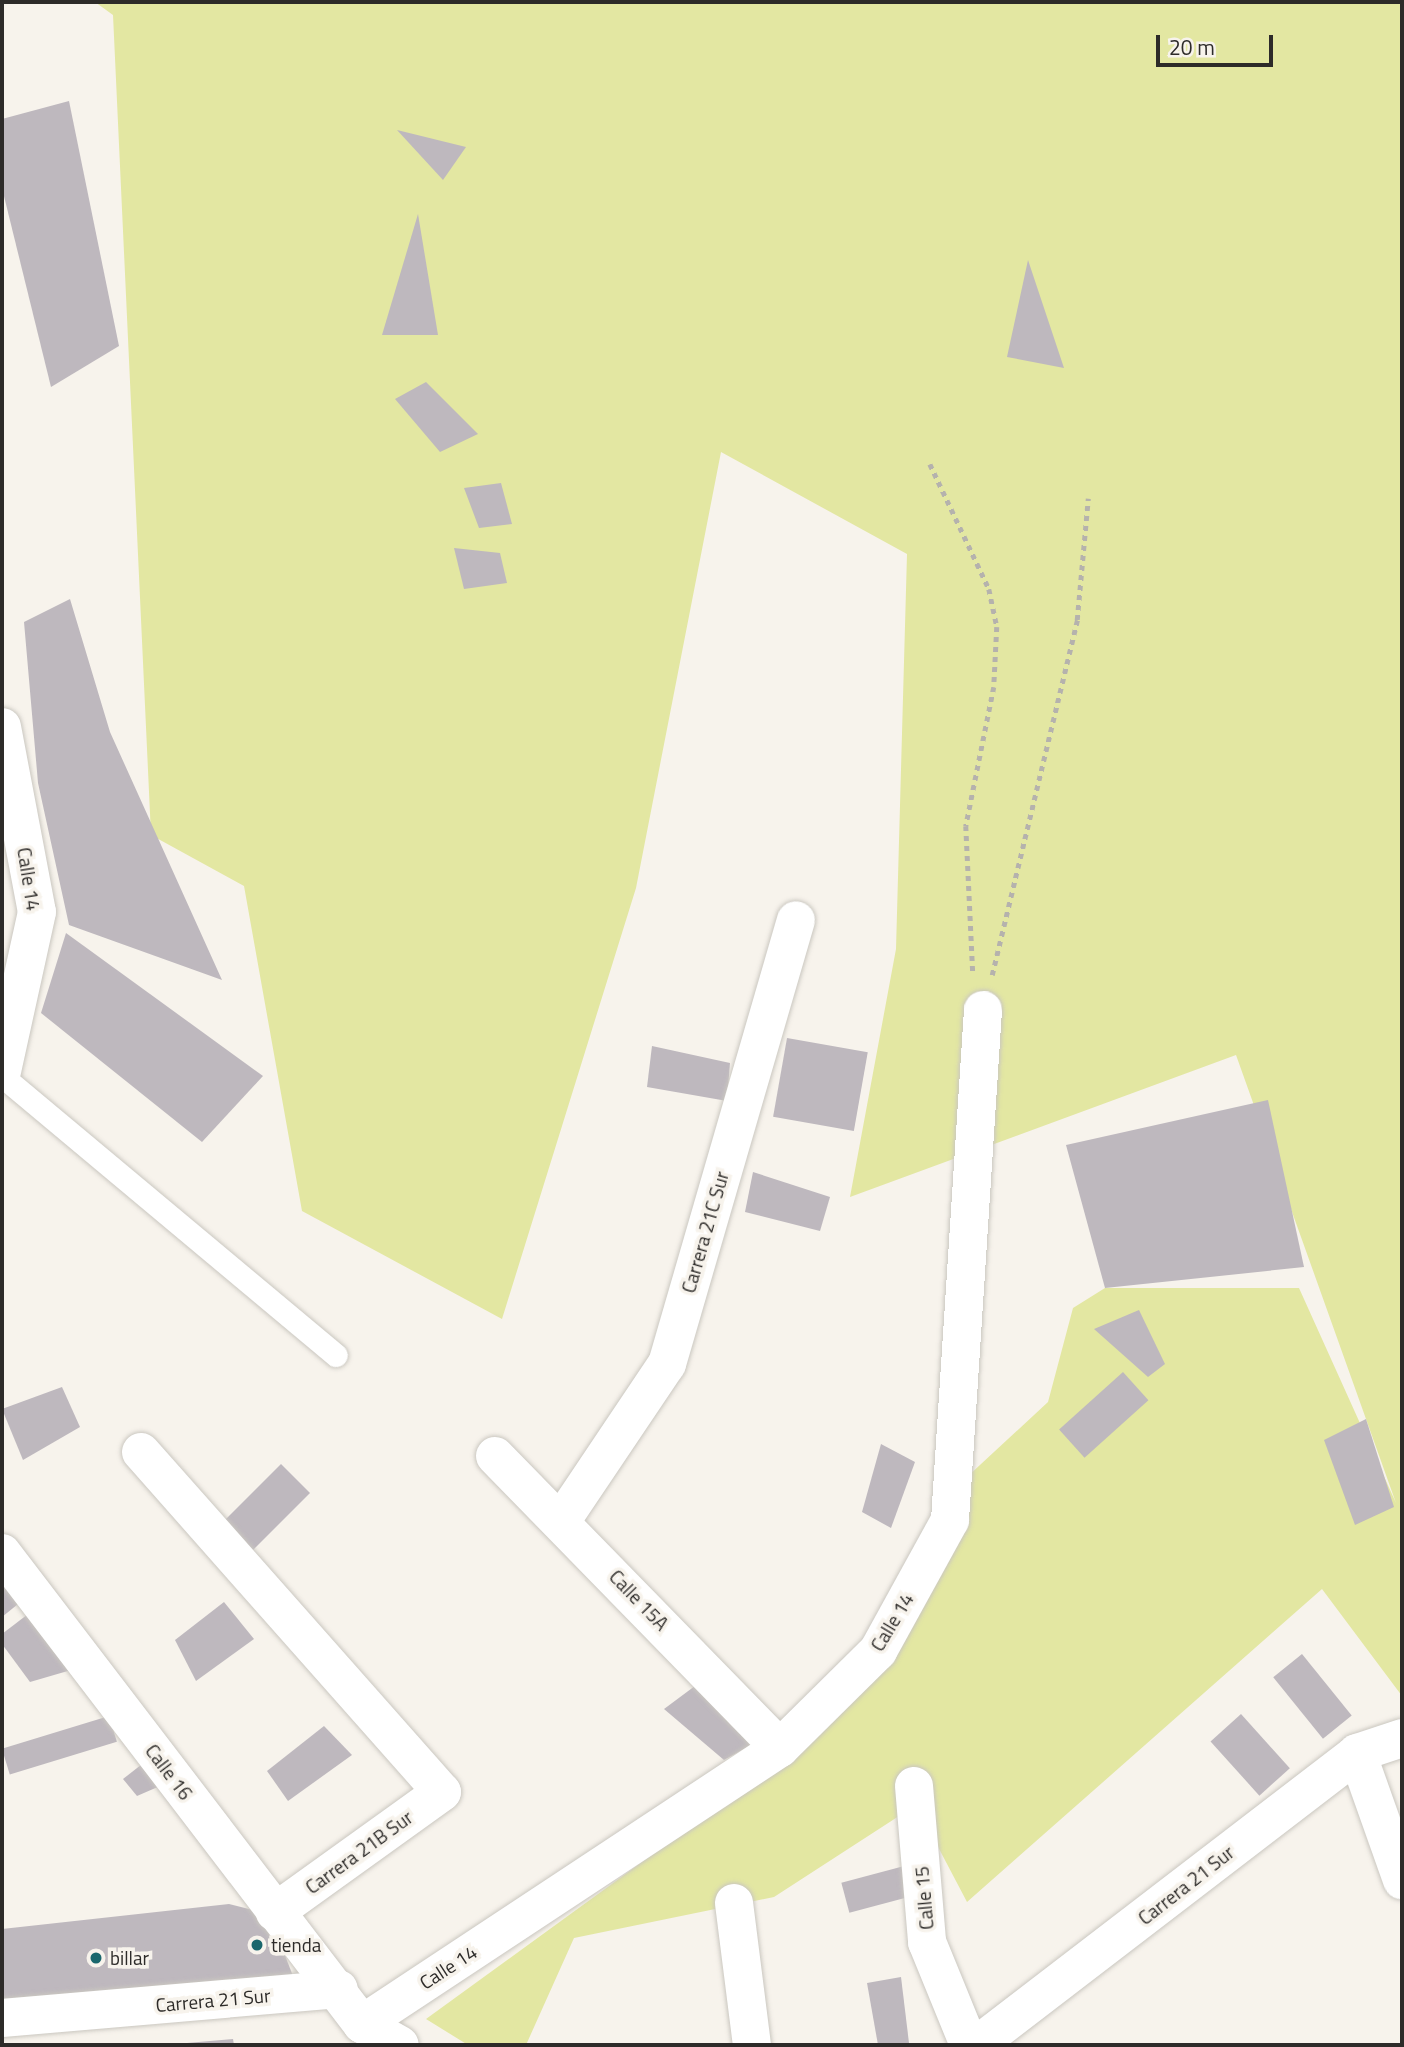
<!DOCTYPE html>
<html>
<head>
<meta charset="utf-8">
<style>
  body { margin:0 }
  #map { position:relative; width:1404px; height:2047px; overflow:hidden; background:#f7f3ec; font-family:"Titillium Web",sans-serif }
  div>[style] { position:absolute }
  .green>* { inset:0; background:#e3e7a2 }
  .building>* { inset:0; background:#beb8be; transform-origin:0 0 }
  .path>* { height:4.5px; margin-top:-2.25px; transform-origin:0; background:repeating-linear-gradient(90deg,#b5b2ad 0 5px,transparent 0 10px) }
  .roads { filter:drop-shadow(0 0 2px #cac7c0) drop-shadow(0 0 2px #cac7c0) }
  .service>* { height:23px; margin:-11.5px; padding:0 11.5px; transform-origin:11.5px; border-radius:11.5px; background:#fff }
  .minor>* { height:38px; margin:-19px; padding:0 19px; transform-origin:19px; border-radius:19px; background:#fff }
  .dots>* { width:19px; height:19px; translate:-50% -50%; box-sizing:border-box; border:4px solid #f7f3ec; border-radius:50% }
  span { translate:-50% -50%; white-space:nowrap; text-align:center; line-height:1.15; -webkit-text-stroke:7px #f7f3ec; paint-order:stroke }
  .street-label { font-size:19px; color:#2d2b29 }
  .poi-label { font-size:19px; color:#2d2b29 }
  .left { translate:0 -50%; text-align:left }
  .frame { position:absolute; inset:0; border:4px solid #2d2b29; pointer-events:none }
  .scale { position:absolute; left:1156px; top:35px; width:117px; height:32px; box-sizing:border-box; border:4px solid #2d2b29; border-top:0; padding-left:9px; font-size:21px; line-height:24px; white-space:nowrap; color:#2d2b29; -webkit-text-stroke:5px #f7f3ec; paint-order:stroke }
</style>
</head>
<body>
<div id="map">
  <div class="green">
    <i style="clip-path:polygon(95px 2px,1402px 2px,1402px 1696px,1322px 1589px,967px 1902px,916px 1805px,774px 1897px,574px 1938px,526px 2045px,468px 2045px,426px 2019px,730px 1798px,874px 1655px,940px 1502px,1048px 1402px,1073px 1308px,1105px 1288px,1299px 1288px,1396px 1503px,1236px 1055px,850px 1197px,896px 949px,907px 554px,721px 452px,636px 888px,502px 1319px,302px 1211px,244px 886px,151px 835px,113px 15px)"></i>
  </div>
  <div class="building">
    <i style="clip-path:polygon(69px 101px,119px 346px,51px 387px,2px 188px,2px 119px)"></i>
    <i style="clip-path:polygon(397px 130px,466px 147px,443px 180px)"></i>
    <i style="clip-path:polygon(418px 214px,438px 335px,382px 335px)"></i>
    <i style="clip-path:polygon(1028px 260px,1064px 368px,1007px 357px)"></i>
    <i style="clip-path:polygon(426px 382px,478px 434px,440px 452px,395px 399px)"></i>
    <i style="clip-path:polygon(501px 483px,512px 524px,479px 528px,464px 488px)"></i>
    <i style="clip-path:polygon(454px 548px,500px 553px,507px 583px,464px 589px)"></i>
    <i style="clip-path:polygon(70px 599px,110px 732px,222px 980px,69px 925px,38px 783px,24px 622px)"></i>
    <i style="clip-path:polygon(66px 933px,263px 1076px,202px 1142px,41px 1013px)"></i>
    <i style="left:787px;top:1038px;width:82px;height:80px;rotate:10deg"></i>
    <i style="clip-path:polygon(652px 1046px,730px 1063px,727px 1101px,647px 1087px)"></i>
    <i style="clip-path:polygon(1268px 1100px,1304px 1267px,1105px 1288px,1066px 1145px)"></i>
    <i style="clip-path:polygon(753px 1172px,830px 1197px,820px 1231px,745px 1212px)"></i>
    <i style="clip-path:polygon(1139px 1310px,1165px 1364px,1148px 1377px,1094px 1329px)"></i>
    <i style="left:1123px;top:1372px;width:38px;height:86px;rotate:48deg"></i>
    <i style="clip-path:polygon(62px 1387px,80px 1427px,23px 1460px,2px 1409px)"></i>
    <i style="clip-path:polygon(1366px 1419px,1394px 1507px,1355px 1525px,1324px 1440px)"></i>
    <i style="clip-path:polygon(881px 1444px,915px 1462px,891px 1528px,862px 1512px)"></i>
    <i style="left:281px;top:1464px;width:41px;height:81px;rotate:45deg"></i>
    <i style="clip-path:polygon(2px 1575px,23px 1600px,2px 1617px)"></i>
    <i style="clip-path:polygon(224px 1602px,254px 1639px,196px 1681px,175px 1640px)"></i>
    <i style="clip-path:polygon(32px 1611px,78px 1668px,30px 1682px,2px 1644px,2px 1634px)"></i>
    <i style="left:1302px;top:1654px;width:79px;height:37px;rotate:51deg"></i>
    <i style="clip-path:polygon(703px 1680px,760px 1740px,724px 1760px,664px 1709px)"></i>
    <i style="left:1241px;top:1714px;width:73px;height:41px;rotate:48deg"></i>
    <i style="left:109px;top:1716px;width:27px;height:112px;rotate:73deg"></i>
    <i style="clip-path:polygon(324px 1726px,352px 1755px,288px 1801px,267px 1771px)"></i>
    <i style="clip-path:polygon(146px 1761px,160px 1786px,137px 1796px,123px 1779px)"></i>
    <i style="left:908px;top:1865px;width:31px;height:69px;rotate:75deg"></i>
    <i style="clip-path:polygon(229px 1904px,269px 1914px,293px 1976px,2px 2007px,2px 1929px)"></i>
    <i style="clip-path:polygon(901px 1977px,909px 2043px,878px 2045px,867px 1983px)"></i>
    <i style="clip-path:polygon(233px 2039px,234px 2045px,188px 2045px,187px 2043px)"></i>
  </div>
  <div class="path">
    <i style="left:930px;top:464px;width:138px;rotate:64.7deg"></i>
    <i style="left:989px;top:589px;width:39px;rotate:78deg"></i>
    <i style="left:997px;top:627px;width:60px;rotate:92.9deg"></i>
    <i style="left:994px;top:687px;width:142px;rotate:101.4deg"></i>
    <i style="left:966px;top:826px;width:149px;rotate:87.3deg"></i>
    <i style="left:992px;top:975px;width:365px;rotate:-76.5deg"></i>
    <i style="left:1077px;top:620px;width:122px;rotate:-84.8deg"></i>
  </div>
  <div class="roads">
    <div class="service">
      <i style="left:2px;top:1076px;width:435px;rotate:39.9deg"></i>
    </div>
    <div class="minor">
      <i style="left:2px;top:727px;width:188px;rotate:79.3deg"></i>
      <i style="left:37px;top:912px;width:163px;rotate:102.4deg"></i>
      <i style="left:141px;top:1452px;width:454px;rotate:48.5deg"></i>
      <i style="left:442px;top:1792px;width:206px;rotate:144.3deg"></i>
      <i style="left:495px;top:1456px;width:408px;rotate:45.7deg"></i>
      <i style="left:562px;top:1520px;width:188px;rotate:-56.1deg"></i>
      <i style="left:667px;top:1364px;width:462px;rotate:-73.8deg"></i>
      <i style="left:2px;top:1553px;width:593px;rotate:52.61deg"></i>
      <i style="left:362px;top:2024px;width:43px;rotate:28.9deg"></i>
      <i style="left:1357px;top:1753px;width:135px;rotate:70.5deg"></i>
      <i style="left:914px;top:1786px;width:157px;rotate:85.2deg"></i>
      <i style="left:927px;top:1942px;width:111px;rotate:67.8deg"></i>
      <i style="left:734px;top:1903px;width:143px;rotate:82.8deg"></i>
      <i style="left:2px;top:2018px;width:338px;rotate:-4.9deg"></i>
      <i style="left:362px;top:2024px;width:501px;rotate:-33.44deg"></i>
      <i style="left:780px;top:1748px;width:138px;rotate:-44.7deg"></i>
      <i style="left:878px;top:1651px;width:149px;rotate:-61.2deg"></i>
      <i style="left:950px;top:1520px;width:511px;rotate:-86.3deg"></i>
      <i style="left:977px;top:2045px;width:479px;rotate:-37.5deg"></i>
      <i style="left:1357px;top:1753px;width:47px;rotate:-18.4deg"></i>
    </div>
  </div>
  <div class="dots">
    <i style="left:257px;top:1945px;background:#1a676d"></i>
    <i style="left:96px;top:1958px;background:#1a676d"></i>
  </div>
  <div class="street-label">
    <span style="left:29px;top:879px;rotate:81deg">Calle 14</span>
    <span style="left:705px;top:1232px;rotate:-74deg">Carrera 21C Sur</span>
    <span style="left:639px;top:1600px;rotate:46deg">Calle 15A</span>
    <span style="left:892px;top:1622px;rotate:-59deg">Calle 14</span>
    <span style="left:169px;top:1772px;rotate:53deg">Calle 16</span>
    <span style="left:359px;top:1852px;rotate:-36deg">Carrera 21B Sur</span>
    <span style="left:1186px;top:1885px;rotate:-38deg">Carrera 21 Sur</span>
    <span style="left:924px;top:1898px;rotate:-95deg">Calle 15</span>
    <span style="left:448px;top:1967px;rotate:-33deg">Calle 14</span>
    <span style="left:213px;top:2000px;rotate:-5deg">Carrera 21 Sur</span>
  </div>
  <div class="poi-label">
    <span class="left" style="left:271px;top:1945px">tienda</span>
    <span class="left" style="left:110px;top:1958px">billar</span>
  </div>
  <div class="frame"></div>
  <div class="scale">20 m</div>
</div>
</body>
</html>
